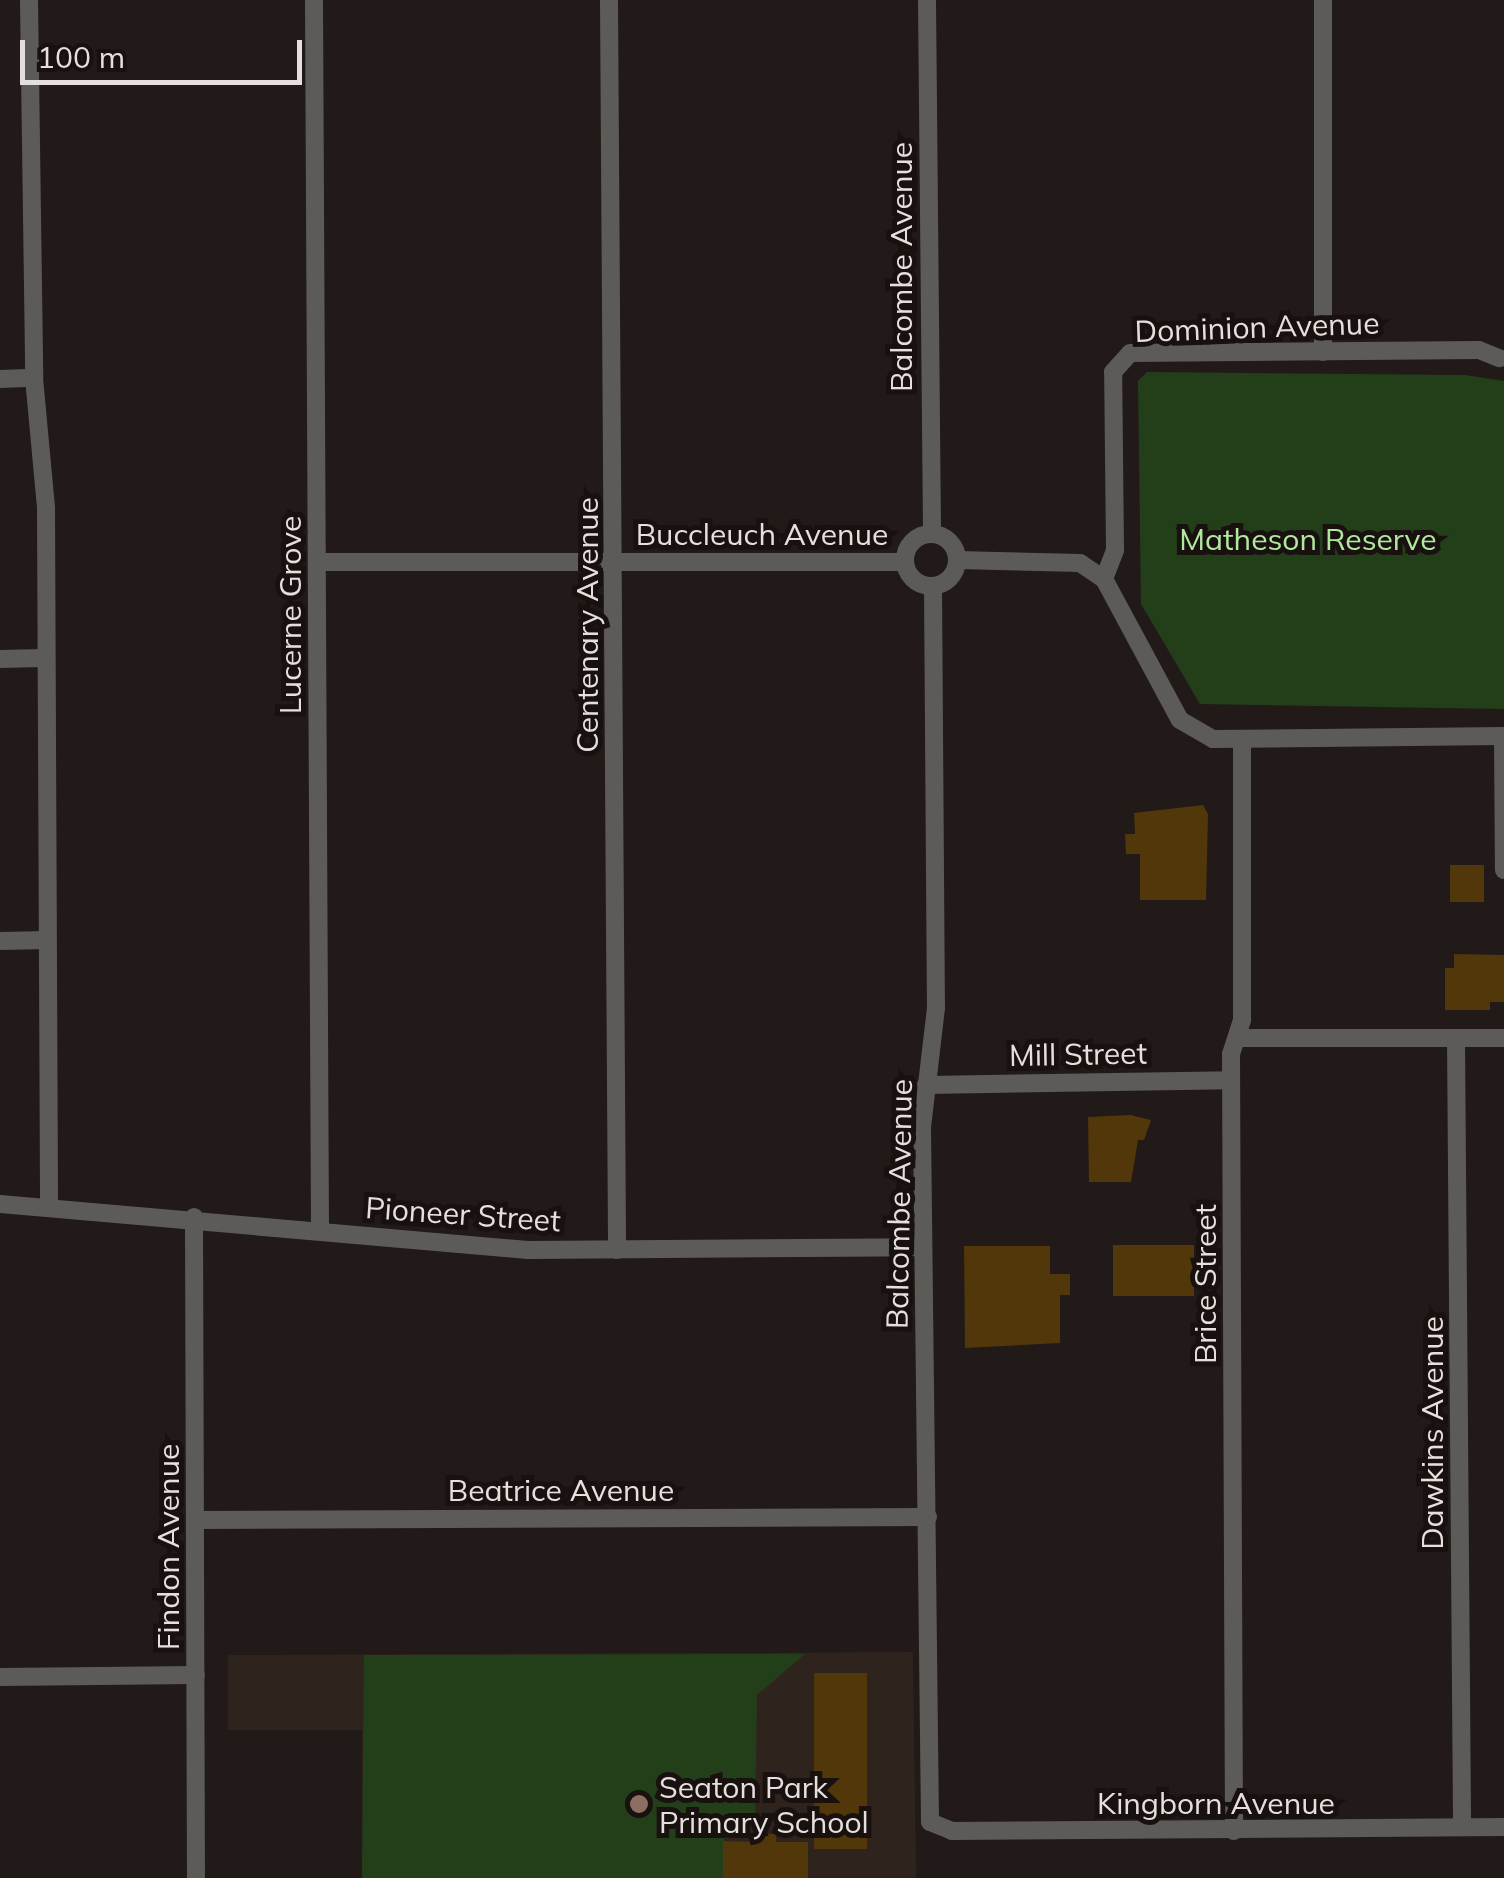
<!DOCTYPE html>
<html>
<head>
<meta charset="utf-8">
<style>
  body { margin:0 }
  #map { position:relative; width:1504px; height:1878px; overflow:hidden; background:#211a18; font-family:Mulish,sans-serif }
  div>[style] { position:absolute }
  .built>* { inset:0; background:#2f231e }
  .green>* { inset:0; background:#233f1a }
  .building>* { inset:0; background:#51370a; transform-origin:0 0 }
  .street>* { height:18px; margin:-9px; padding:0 9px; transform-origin:9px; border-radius:9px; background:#5d5b58 }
  .street>.ring { margin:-9px; padding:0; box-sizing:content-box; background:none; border:18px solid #5d5b58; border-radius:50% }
  .dots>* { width:28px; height:28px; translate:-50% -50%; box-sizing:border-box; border:5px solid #18110f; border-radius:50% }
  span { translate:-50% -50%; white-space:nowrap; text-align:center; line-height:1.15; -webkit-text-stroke:10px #18110f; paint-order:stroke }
  .street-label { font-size:30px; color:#e5e0de }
  .park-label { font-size:30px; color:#b0e99e }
  .poi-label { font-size:30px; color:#e5e0de }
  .left { translate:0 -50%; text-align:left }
  .scale { position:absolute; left:20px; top:40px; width:282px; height:45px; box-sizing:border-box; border:5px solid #e5e0de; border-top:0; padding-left:12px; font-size:30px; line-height:35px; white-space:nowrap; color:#e5e0de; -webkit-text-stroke:8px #18110f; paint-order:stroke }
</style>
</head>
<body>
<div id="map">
  <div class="built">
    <i style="clip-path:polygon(913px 1652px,916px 1878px,362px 1878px,362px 1730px,228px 1730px,228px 1655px)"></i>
  </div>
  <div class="green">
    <i style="clip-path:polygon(1147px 372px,1465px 375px,1504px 381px,1504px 709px,1200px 704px,1141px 604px,1138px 381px)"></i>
    <i style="clip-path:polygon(805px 1654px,757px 1695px,755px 1825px,725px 1826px,723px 1878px,362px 1878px,364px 1655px)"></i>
  </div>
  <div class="building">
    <i style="clip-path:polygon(1203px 805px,1208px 814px,1206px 900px,1140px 900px,1140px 854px,1126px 854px,1125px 834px,1135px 834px,1134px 813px)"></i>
    <i style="left:1450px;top:865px;width:34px;height:37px"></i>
    <i style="clip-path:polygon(1454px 954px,1504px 955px,1504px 1002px,1490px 1002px,1490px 1010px,1445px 1010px,1445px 968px,1454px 968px)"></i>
    <i style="clip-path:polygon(1131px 1115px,1151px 1120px,1144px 1140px,1138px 1140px,1131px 1182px,1089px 1182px,1088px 1117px)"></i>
    <i style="left:1113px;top:1245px;width:81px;height:51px"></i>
    <i style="clip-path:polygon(964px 1246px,1050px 1246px,1050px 1274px,1070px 1274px,1070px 1295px,1060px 1295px,1060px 1343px,965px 1348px)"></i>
    <i style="left:814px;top:1673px;width:53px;height:176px"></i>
    <i style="clip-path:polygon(757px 1834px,776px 1834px,776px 1842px,808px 1842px,808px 1878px,723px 1878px,723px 1841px,757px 1842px)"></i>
  </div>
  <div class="street">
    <i style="left:29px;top:0;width:378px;rotate:89.2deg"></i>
    <i style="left:34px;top:378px;width:131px;rotate:84.7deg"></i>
    <i style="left:46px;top:508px;width:696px;rotate:89.75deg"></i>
    <i style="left:314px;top:0;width:1230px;rotate:89.72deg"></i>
    <i style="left:609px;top:0;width:1250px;rotate:89.63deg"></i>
    <i style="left:927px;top:0;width:534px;rotate:89.46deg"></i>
    <i style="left:1323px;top:0;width:352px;rotate:90deg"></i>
    <i style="left:0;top:379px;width:34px;rotate:-2deg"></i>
    <i class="ring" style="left:905px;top:534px;width:34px;height:34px"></i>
    <i style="left:957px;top:560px;width:123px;rotate:1.4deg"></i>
    <i style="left:1080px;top:563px;width:29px;rotate:34deg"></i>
    <i style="left:1104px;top:579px;width:160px;rotate:61.7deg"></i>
    <i style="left:1180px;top:720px;width:38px;rotate:30deg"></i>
    <i style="left:1213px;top:739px;width:291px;rotate:-0.6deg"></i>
    <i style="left:318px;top:562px;width:587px"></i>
    <i style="left:1104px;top:579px;width:31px;rotate:-69deg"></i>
    <i style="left:1115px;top:550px;width:178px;rotate:-90.6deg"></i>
    <i style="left:1113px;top:372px;width:25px;rotate:-48deg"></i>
    <i style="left:1130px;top:353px;width:349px;rotate:-0.5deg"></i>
    <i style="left:1479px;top:350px;width:22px;rotate:22deg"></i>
    <i style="left:933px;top:586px;width:422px;rotate:89.6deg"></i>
    <i style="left:936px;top:1008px;width:121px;rotate:96.7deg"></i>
    <i style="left:922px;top:1128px;width:694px;rotate:89.34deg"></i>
    <i style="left:930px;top:1822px;width:24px;rotate:22deg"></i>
    <i style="left:952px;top:1831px;width:552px;rotate:-0.42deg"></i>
    <i style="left:0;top:659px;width:45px;rotate:-1.3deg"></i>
    <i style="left:1503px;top:736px;width:134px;rotate:89.6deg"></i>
    <i style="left:0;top:941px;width:47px;rotate:-1.2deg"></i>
    <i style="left:1240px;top:1038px;width:264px"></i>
    <i style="left:1456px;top:1038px;width:789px;rotate:89.56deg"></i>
    <i style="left:926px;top:1085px;width:305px;rotate:-0.9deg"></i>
    <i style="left:0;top:1204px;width:530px;rotate:4.98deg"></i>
    <i style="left:528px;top:1250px;width:395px;rotate:-0.4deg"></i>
    <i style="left:194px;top:1217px;width:661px;rotate:89.83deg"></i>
    <i style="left:195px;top:1520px;width:733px;rotate:-0.23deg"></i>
    <i style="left:0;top:1677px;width:196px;rotate:-0.6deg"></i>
    <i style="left:1234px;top:1831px;width:777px;rotate:-90.22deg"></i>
    <i style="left:1231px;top:1054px;width:36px;rotate:-72deg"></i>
    <i style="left:1242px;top:1020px;width:281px;rotate:-90deg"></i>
  </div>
  <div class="dots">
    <i style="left:639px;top:1804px;background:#8d6e63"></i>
  </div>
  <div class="street-label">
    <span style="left:901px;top:267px;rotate:-90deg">Balcombe Avenue</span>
    <span style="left:1257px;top:327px;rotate:-2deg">Dominion Avenue</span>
    <span style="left:762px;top:534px">Buccleuch Avenue</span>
    <span style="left:290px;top:615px;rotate:-90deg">Lucerne Grove</span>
    <span style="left:587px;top:625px;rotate:-90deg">Centenary Avenue</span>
    <span style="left:1078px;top:1054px;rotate:-1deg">Mill Street</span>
    <span style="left:899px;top:1204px;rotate:-89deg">Balcombe Avenue</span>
    <span style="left:463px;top:1214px;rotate:4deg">Pioneer Street</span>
    <span style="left:1205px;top:1284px;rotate:-90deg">Brice Street</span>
    <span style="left:1432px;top:1433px;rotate:-90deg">Dawkins Avenue</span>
    <span style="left:561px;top:1490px">Beatrice Avenue</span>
    <span style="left:168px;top:1547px;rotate:-90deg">Findon Avenue</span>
    <span style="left:1216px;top:1803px">Kingborn Avenue</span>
  </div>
  <div class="park-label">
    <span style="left:1308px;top:539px">Matheson Reserve</span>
  </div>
  <div class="poi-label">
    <span class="left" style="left:659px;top:1804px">Seaton Park<br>Primary School</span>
  </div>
  <div class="scale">100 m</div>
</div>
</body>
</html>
